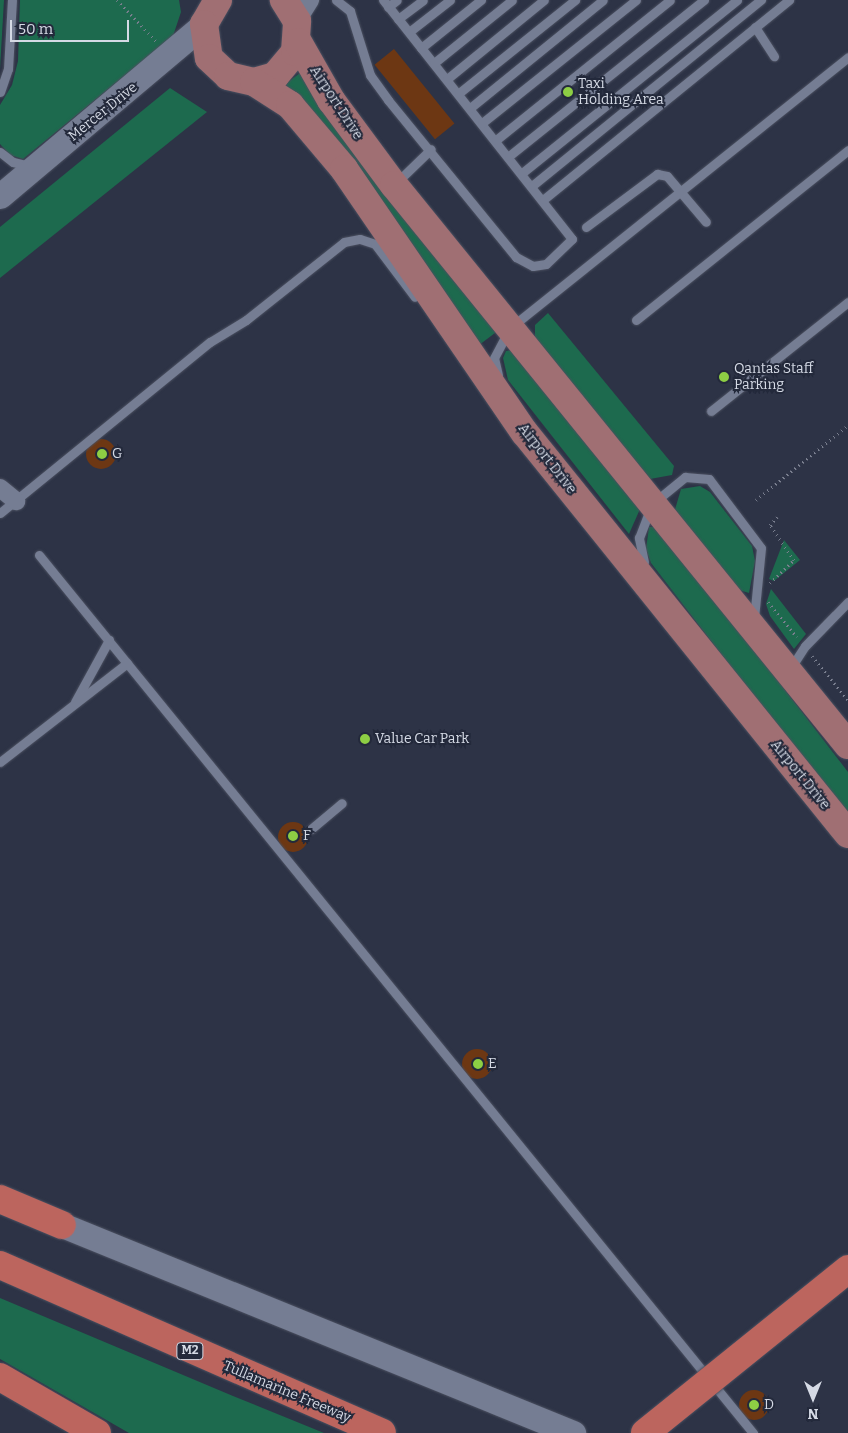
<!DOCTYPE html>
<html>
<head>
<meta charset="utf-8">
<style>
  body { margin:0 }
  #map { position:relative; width:848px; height:1433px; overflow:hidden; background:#2d3346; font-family:Bitter,serif }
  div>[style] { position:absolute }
  .green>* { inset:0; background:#1d6a4e; transform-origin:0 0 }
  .building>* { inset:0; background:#6d3713; transform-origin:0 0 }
  .round { border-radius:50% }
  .path>* { height:3px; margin-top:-1.5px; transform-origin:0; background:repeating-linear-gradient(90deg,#7a7f8f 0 1px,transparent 0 5px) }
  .roads { filter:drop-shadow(0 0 1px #4b5060) drop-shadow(0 0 1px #4b5060) }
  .lane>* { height:9px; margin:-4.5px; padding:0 4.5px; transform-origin:4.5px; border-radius:4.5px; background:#757d93 }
  .street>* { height:18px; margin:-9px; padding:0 9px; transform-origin:9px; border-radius:9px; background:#757d93 }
  .secondary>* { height:25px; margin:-12.5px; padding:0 12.5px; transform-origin:12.5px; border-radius:12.5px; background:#757d93 }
  .primary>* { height:28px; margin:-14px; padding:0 14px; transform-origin:14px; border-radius:14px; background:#a06f73 }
  .highway>* { height:28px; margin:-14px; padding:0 14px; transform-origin:14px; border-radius:14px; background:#bc655e }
  .bridges { filter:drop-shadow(0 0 1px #4b5060) drop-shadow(0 0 1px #4b5060) }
  .highway-bridge>* { height:28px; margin:-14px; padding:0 14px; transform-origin:14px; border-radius:14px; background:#bc655e }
  .dots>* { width:14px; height:14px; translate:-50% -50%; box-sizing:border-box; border:2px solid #23293b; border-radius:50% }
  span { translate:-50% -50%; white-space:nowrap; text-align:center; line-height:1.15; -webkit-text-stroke:4px #23293b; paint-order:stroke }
  .shield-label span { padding:1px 4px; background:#23293b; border:1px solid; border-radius:4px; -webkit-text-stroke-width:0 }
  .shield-label { font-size:12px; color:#d5dae5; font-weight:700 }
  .poi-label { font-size:14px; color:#d5dae5 }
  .left { translate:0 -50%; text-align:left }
  .street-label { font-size:14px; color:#d5dae5 }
  .north { position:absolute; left:788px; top:1373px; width:50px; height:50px; -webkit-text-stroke:4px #23293b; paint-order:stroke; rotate:180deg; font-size:14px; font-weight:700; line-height:20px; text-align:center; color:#d5dae5 }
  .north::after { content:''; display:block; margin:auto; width:18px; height:22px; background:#d5dae5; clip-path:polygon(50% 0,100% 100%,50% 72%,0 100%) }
  .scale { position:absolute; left:10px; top:20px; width:119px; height:22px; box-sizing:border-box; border:2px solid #d5dae5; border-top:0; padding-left:6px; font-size:15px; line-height:18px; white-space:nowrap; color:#d5dae5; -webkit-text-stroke:4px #23293b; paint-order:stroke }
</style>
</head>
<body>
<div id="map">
  <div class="green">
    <i style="clip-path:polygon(0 0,4px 0,0 69px)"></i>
    <i style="clip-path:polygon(20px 0,179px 0,181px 12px,173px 36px,23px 159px,10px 155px,0 144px,0 105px,12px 85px,18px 61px)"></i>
    <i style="left:300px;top:73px;width:325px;height:21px;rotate:53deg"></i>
    <i style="clip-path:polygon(170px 88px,207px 112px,0 278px,0 227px)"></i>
    <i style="clip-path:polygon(548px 313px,674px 466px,672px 475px,650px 479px,535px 342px,535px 325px)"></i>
    <i style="clip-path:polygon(516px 350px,640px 509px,629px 534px,508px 380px,503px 358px,506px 351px)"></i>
    <i style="clip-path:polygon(700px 486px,710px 492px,752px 546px,755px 561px,749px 593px,732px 588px,674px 513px,681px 489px)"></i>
    <i style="clip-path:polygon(649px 527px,660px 527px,848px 772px,848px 819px,651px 563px,646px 549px)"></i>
    <i style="clip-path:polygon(784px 540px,800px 560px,774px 581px,769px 579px)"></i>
    <i style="clip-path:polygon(771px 589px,806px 634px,794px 649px,770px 616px,766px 604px)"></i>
    <i style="clip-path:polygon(0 1298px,233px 1396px,324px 1433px,129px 1433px,0 1359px)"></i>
  </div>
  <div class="building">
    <i style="left:394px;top:49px;width:96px;height:25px;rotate:51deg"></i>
    <i class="round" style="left:86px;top:439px;width:30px;height:30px"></i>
    <i class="round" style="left:278px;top:822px;width:30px;height:30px"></i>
    <i class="round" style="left:462px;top:1049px;width:30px;height:30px"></i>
    <i class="round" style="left:739px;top:1390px;width:30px;height:30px"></i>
  </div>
  <div class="path">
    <i style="left:117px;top:0;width:57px;rotate:46.4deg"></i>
    <i style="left:756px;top:500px;width:119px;rotate:-39.2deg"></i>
    <i style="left:770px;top:583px;width:33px;rotate:-44deg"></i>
    <i style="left:794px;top:560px;width:42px;rotate:-124.4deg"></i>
    <i style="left:770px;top:525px;width:11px;rotate:-49deg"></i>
    <i style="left:768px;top:602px;width:45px;rotate:50.4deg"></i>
    <i style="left:812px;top:656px;width:57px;rotate:50.7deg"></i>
  </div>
  <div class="roads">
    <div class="lane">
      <i style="left:336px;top:0;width:18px;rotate:38deg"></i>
      <i style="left:350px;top:11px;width:67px;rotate:72.6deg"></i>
      <i style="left:370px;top:75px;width:31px;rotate:54deg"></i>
      <i style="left:388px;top:100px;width:203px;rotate:50.8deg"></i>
      <i style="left:516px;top:257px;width:19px;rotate:28deg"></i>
      <i style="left:533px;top:266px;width:13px;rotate:-9deg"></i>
      <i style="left:546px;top:264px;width:36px;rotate:-44deg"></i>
      <i style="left:572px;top:239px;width:305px;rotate:-128.3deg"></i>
      <i style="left:388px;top:7px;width:11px;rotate:-38deg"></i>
      <i style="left:398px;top:19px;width:31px;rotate:-37deg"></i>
      <i style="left:755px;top:27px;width:35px;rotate:57deg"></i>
      <i style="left:409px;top:32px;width:52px;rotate:-38deg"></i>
      <i style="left:421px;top:48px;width:77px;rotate:-38.7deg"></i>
      <i style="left:434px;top:63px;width:100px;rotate:-38.9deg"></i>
      <i style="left:447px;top:79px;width:125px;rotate:-39.2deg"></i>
      <i style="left:0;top:92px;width:24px;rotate:-71deg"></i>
      <i style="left:8px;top:69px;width:69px;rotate:-86.7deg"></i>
      <i style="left:459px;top:93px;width:149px;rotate:-38.7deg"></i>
      <i style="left:470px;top:108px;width:171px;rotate:-39.1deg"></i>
      <i style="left:482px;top:123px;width:197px;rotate:-38.6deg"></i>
      <i style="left:496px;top:140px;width:223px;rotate:-38.8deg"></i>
      <i style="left:0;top:152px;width:16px;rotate:38deg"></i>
      <i style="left:13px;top:162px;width:18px;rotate:13deg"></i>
      <i style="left:509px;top:156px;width:250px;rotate:-38.7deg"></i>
      <i style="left:522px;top:173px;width:276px;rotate:-38.8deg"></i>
      <i style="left:397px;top:182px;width:47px;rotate:-44.1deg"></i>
      <i style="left:533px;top:185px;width:294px;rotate:-39.1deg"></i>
      <i style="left:544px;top:199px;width:316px;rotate:-39.1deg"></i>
      <i style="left:586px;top:227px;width:89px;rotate:-36.7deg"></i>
      <i style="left:657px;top:174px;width:10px;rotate:11deg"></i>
      <i style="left:667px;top:176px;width:60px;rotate:49.7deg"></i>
      <i style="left:636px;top:320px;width:272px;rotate:-38.7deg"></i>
      <i style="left:498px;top:375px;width:17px;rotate:-103deg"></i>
      <i style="left:494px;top:358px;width:34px;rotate:-62deg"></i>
      <i style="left:510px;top:328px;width:433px;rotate:-38.7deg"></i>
      <i style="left:711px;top:411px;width:175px;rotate:-38.5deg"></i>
      <i style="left:0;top:513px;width:271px;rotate:-39.2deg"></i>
      <i style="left:210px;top:342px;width:42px;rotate:-31.4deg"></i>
      <i style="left:246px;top:320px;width:125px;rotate:-38.5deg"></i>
      <i style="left:344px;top:242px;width:16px;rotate:-11deg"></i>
      <i style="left:360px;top:239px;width:16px;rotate:18deg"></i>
      <i style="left:375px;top:244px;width:66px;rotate:53deg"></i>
      <i style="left:39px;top:555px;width:1132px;rotate:50.88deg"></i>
      <i style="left:644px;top:562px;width:25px;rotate:-102deg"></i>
      <i style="left:639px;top:538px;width:36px;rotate:-69deg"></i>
      <i style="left:652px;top:504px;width:43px;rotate:-39.3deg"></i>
      <i style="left:685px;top:477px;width:24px;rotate:5deg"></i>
      <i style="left:709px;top:479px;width:86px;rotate:53deg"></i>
      <i style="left:761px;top:548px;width:70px;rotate:95.7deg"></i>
      <i style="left:790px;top:669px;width:27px;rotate:-57deg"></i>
      <i style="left:805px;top:646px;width:62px;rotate:-45.7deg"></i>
      <i style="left:75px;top:702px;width:71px;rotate:-61.3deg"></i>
      <i style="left:0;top:762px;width:161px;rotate:-37.9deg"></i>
      <i style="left:311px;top:829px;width:40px;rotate:-40deg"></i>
    </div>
    <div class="street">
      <i style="left:297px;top:21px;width:25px;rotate:-58deg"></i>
      <i style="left:0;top:488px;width:21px;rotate:39deg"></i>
    </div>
    <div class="secondary">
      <i style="left:0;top:196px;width:267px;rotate:-40.1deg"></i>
      <i style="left:62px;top:1225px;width:552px;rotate:22.15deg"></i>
    </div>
    <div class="primary">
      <i style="left:218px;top:0;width:28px;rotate:120deg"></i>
      <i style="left:204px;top:24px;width:34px;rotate:82deg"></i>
      <i style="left:209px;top:58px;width:26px;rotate:43deg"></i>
      <i style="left:228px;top:76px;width:27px;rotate:13deg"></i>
      <i style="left:254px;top:82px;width:22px;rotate:-16deg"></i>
      <i style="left:275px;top:76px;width:31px;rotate:-50deg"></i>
      <i style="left:295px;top:52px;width:31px;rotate:-86deg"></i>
      <i style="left:297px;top:21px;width:25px;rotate:-122deg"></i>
      <i style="left:298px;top:42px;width:67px;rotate:60.4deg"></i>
      <i style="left:331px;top:100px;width:106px;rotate:53.5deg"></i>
      <i style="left:394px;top:185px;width:721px;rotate:50.97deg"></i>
      <i style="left:254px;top:82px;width:43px;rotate:32.6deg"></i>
      <i style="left:290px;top:105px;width:84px;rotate:49.8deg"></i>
      <i style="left:344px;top:169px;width:320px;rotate:55.6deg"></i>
      <i style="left:525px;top:433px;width:515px;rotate:51.15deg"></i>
    </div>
    <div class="highway">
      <i style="left:0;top:1199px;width:67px;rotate:22.8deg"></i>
      <i style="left:0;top:1265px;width:417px;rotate:23.7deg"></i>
      <i style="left:0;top:1377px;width:112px;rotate:30deg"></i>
    </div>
  </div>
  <div class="bridges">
    <div class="highway-bridge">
      <i style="left:645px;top:1433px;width:261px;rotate:-38.9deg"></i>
    </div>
  </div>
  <div class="dots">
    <i style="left:568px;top:92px;background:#8dce44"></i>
    <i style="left:724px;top:377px;background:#8dce44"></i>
    <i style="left:102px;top:454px;background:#8dce44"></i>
    <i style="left:365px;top:739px;background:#8dce44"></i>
    <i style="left:293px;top:836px;background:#8dce44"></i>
    <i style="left:478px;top:1064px;background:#8dce44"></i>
    <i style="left:754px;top:1405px;background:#8dce44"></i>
  </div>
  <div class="shield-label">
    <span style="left:190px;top:1351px">M2</span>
  </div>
  <div class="poi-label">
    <span class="left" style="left:578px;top:92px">Taxi<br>Holding Area</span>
    <span class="left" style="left:734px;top:377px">Qantas Staff<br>Parking</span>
    <span class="left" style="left:112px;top:454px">G</span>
    <span class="left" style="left:375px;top:739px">Value Car Park</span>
    <span class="left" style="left:303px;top:836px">F</span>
    <span class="left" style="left:488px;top:1064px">E</span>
    <span class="left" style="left:764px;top:1405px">D</span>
  </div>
  <div class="street-label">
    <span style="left:336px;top:103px;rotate:57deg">Airport Drive</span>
    <span style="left:103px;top:112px;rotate:-39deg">Mercer Drive</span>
    <span style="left:547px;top:459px;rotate:52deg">Airport Drive</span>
    <span style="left:800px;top:775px;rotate:51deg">Airport Drive</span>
    <span style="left:287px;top:1392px;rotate:23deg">Tullamarine Freeway</span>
  </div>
  <div class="north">N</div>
  <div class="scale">50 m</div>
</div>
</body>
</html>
